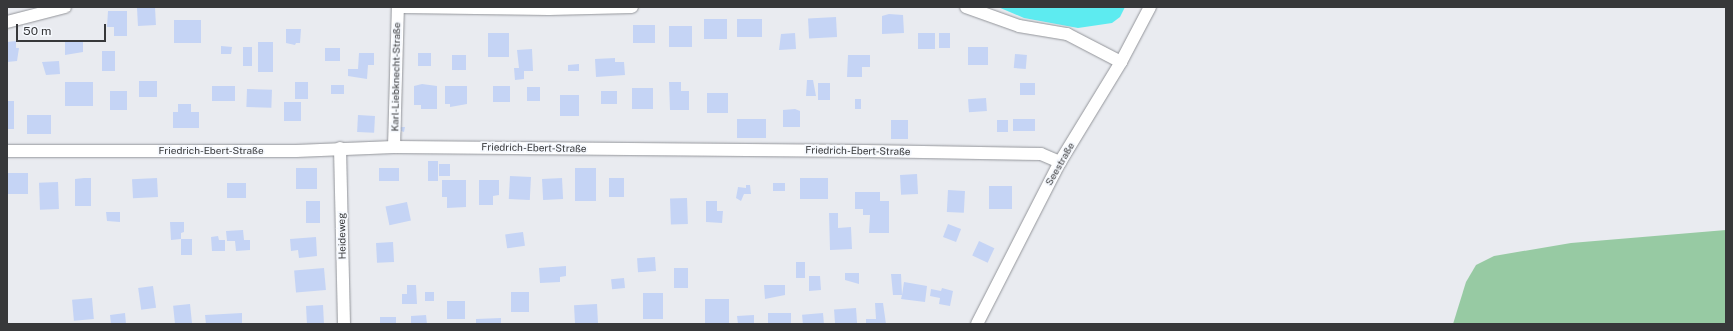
<!DOCTYPE html>
<html>
<head>
<meta charset="utf-8">
<style>
  body { margin:0 }
  #map { position:relative; width:1733px; height:331px; overflow:hidden; background:#e9ebf0; font-family:"Public Sans",sans-serif }
  div>[style] { position:absolute }
  .green>* { inset:0; background:#97caa3 }
  .water>* { inset:0; background:#5debf0 }
  .building>* { inset:0; background:#c5d4f5; transform-origin:0 0 }
  .roads { filter:drop-shadow(0 0 1px #93959a) drop-shadow(0 0 1px #93959a) }
  .minor>* { height:12px; margin:-6px; padding:0 6px; transform-origin:6px; border-radius:6px; background:#fff }
  span { translate:-50% -50%; white-space:nowrap; text-align:center; line-height:1.15; -webkit-text-stroke:3.5px #f6f9fe; paint-order:stroke }
  .street-label { font-size:10px; color:#37383a }
  .frame { position:absolute; inset:0; border:8px solid #37383a; pointer-events:none }
  .scale { position:absolute; left:16px; top:24px; width:90px; height:18px; box-sizing:border-box; border:2px solid #37383a; border-top:0; padding-left:5px; font-size:12px; line-height:14px; white-space:nowrap; color:#37383a; -webkit-text-stroke:3px #f6f9fe; paint-order:stroke }
</style>
</head>
<body>
<div id="map">
  <div class="green">
    <i style="clip-path:polygon(1726px 230px,1726px 324px,1453px 324px,1466px 282px,1476px 265px,1494px 256px,1571px 243px)"></i>
  </div>
  <div class="water">
    <i style="clip-path:polygon(998px 7px,1125px 7px,1120px 17px,1112px 23px,1078px 28px,1024px 18px)"></i>
  </div>
  <div class="building">
    <i style="left:155px;top:7px;width:18px;height:18px;rotate:87deg"></i>
    <i style="clip-path:polygon(108px 11px,127px 11px,127px 36px,114px 36px,114px 27px,107px 27px)"></i>
    <i style="clip-path:polygon(889px 14px,903px 15px,904px 33px,882px 34px,882px 16px)"></i>
    <i style="left:836px;top:17px;width:20px;height:28px;rotate:87deg"></i>
    <i style="left:704px;top:19px;width:23px;height:20px"></i>
    <i style="left:762px;top:19px;width:18px;height:25px;rotate:90deg"></i>
    <i style="left:174px;top:20px;width:27px;height:23px"></i>
    <i style="left:633px;top:25px;width:22px;height:18px"></i>
    <i style="left:669px;top:26px;width:23px;height:21px"></i>
    <i style="clip-path:polygon(286px 29px,301px 29px,300px 43px,296px 43px,295px 45px,286px 43px)"></i>
    <i style="left:488px;top:33px;width:21px;height:24px"></i>
    <i style="clip-path:polygon(795px 33px,796px 49px,779px 50px,781px 34px)"></i>
    <i style="left:918px;top:33px;width:17px;height:16px"></i>
    <i style="left:939px;top:33px;width:11px;height:15px"></i>
    <i style="clip-path:polygon(65px 40px,83px 41px,83px 52px,65px 55px)"></i>
    <i style="clip-path:polygon(16px 41px,16px 48px,19px 48px,17px 61px,7px 62px,7px 42px)"></i>
    <i style="left:258px;top:42px;width:15px;height:30px"></i>
    <i style="clip-path:polygon(221px 46px,232px 47px,231px 54px,221px 54px)"></i>
    <i style="left:243px;top:47px;width:9px;height:19px"></i>
    <i style="left:968px;top:47px;width:20px;height:18px"></i>
    <i style="left:325px;top:48px;width:15px;height:13px"></i>
    <i style="clip-path:polygon(532px 49px,533px 71px,524px 71px,524px 79px,515px 80px,514px 68px,519px 68px,517px 50px)"></i>
    <i style="left:115px;top:51px;width:20px;height:13px;rotate:90deg"></i>
    <i style="clip-path:polygon(359px 53px,374px 53px,374px 65px,368px 65px,367px 79px,348px 76px,348px 69px,358px 69px)"></i>
    <i style="left:418px;top:53px;width:13px;height:13px"></i>
    <i style="left:1015px;top:54px;width:12px;height:14px;rotate:5deg"></i>
    <i style="left:452px;top:55px;width:14px;height:15px"></i>
    <i style="clip-path:polygon(848px 55px,870px 55px,870px 67px,862px 67px,862px 77px,847px 77px)"></i>
    <i style="clip-path:polygon(615px 58px,615px 62px,624px 62px,625px 75px,596px 77px,595px 59px)"></i>
    <i style="clip-path:polygon(59px 61px,60px 74px,46px 75px,42px 62px)"></i>
    <i style="clip-path:polygon(579px 64px,579px 71px,568px 71px,568px 65px)"></i>
    <i style="clip-path:polygon(807px 80px,813px 80px,816px 96px,806px 96px)"></i>
    <i style="left:139px;top:81px;width:18px;height:16px"></i>
    <i style="left:65px;top:82px;width:28px;height:24px"></i>
    <i style="left:295px;top:82px;width:13px;height:17px"></i>
    <i style="clip-path:polygon(669px 82px,681px 82px,681px 91px,689px 91px,689px 110px,670px 110px)"></i>
    <i style="left:818px;top:83px;width:12px;height:17px"></i>
    <i style="left:1020px;top:83px;width:15px;height:12px"></i>
    <i style="clip-path:polygon(422px 84px,437px 86px,437px 109px,421px 109px,421px 105px,414px 105px,414px 86px)"></i>
    <i style="left:344px;top:85px;width:9px;height:13px;rotate:90deg"></i>
    <i style="left:212px;top:86px;width:23px;height:15px"></i>
    <i style="clip-path:polygon(445px 86px,467px 86px,467px 104px,450px 107px,450px 104px,445px 104px)"></i>
    <i style="left:493px;top:86px;width:17px;height:16px"></i>
    <i style="left:527px;top:87px;width:13px;height:14px"></i>
    <i style="left:632px;top:88px;width:21px;height:21px"></i>
    <i style="left:247px;top:89px;width:25px;height:18px;rotate:2deg"></i>
    <i style="left:110px;top:91px;width:17px;height:19px"></i>
    <i style="left:601px;top:91px;width:16px;height:13px"></i>
    <i style="left:728px;top:93px;width:20px;height:21px;rotate:90deg"></i>
    <i style="left:560px;top:95px;width:19px;height:21px"></i>
    <i style="left:986px;top:98px;width:13px;height:18px;rotate:86deg"></i>
    <i style="left:855px;top:99px;width:6px;height:10px"></i>
    <i style="left:7px;top:101px;width:7px;height:28px"></i>
    <i style="left:284px;top:102px;width:17px;height:19px"></i>
    <i style="clip-path:polygon(178px 104px,191px 104px,191px 112px,199px 112px,199px 128px,173px 128px,173px 112px,178px 112px)"></i>
    <i style="clip-path:polygon(795px 109px,800px 111px,800px 127px,783px 127px,783px 110px)"></i>
    <i style="left:27px;top:115px;width:24px;height:19px"></i>
    <i style="left:358px;top:115px;width:17px;height:17px;rotate:3deg"></i>
    <i style="left:737px;top:119px;width:29px;height:19px"></i>
    <i style="left:1013px;top:119px;width:22px;height:12px"></i>
    <i style="left:891px;top:120px;width:17px;height:19px"></i>
    <i style="left:997px;top:120px;width:11px;height:12px"></i>
    <i style="clip-path:polygon(401px 127px,405px 127px,404px 132px,401px 131px)"></i>
    <i style="left:438px;top:161px;width:20px;height:10px;rotate:90deg"></i>
    <i style="left:439px;top:164px;width:11px;height:12px"></i>
    <i style="left:296px;top:168px;width:21px;height:21px"></i>
    <i style="left:379px;top:168px;width:20px;height:13px"></i>
    <i style="left:575px;top:168px;width:21px;height:33px"></i>
    <i style="left:28px;top:173px;width:21px;height:21px;rotate:90deg"></i>
    <i style="left:917px;top:174px;width:20px;height:17px;rotate:87deg"></i>
    <i style="left:510px;top:176px;width:21px;height:23px;rotate:3deg"></i>
    <i style="clip-path:polygon(84px 178px,91px 178px,91px 206px,75px 206px,75px 179px)"></i>
    <i style="left:157px;top:178px;width:19px;height:25px;rotate:87deg"></i>
    <i style="left:562px;top:178px;width:21px;height:20px;rotate:87deg"></i>
    <i style="left:609px;top:178px;width:15px;height:19px"></i>
    <i style="left:828px;top:178px;width:21px;height:28px;rotate:90deg"></i>
    <i style="clip-path:polygon(442px 180px,466px 180px,466px 207px,447px 208px,447px 197px,442px 197px)"></i>
    <i style="clip-path:polygon(479px 180px,499px 180px,499px 195px,493px 196px,493px 205px,479px 205px)"></i>
    <i style="left:58px;top:182px;width:27px;height:19px;rotate:88deg"></i>
    <i style="left:246px;top:183px;width:15px;height:19px;rotate:90deg"></i>
    <i style="left:773px;top:183px;width:12px;height:8px"></i>
    <i style="clip-path:polygon(746px 185px,750px 185px,751px 194px,744px 194px,741px 201px,736px 198px,738px 187px,746px 188px)"></i>
    <i style="left:989px;top:186px;width:23px;height:23px"></i>
    <i style="left:948px;top:190px;width:17px;height:22px;rotate:3deg"></i>
    <i style="clip-path:polygon(855px 192px,880px 192px,880px 201px,889px 201px,889px 233px,869px 233px,870px 215px,863px 215px,863px 209px,855px 209px)"></i>
    <i style="left:687px;top:198px;width:26px;height:17px;rotate:88deg"></i>
    <i style="left:306px;top:201px;width:14px;height:22px"></i>
    <i style="clip-path:polygon(706px 201px,717px 201px,717px 211px,723px 211px,722px 223px,706px 222px)"></i>
    <i style="left:407px;top:202px;width:19px;height:22px;rotate:78deg"></i>
    <i style="clip-path:polygon(106px 212px,120px 212px,120px 222px,107px 221px)"></i>
    <i style="clip-path:polygon(829px 213px,838px 213px,838px 228px,851px 227px,852px 249px,830px 250px)"></i>
    <i style="clip-path:polygon(170px 222px,184px 222px,184px 232px,181px 233px,181px 239px,171px 240px)"></i>
    <i style="left:948px;top:224px;width:14px;height:14px;rotate:21deg"></i>
    <i style="clip-path:polygon(243px 230px,244px 240px,250px 240px,250px 250px,236px 251px,235px 241px,227px 241px,226px 231px)"></i>
    <i style="left:523px;top:232px;width:14px;height:18px;rotate:82deg"></i>
    <i style="clip-path:polygon(218px 236px,219px 240px,225px 240px,225px 251px,212px 251px,211px 237px)"></i>
    <i style="clip-path:polygon(316px 237px,317px 256px,299px 258px,298px 250px,291px 251px,290px 239px)"></i>
    <i style="left:181px;top:239px;width:11px;height:16px"></i>
    <i style="left:979px;top:241px;width:17px;height:16px;rotate:25deg"></i>
    <i style="left:393px;top:242px;width:20px;height:17px;rotate:87deg"></i>
    <i style="left:655px;top:257px;width:14px;height:18px;rotate:86deg"></i>
    <i style="left:796px;top:262px;width:9px;height:16px"></i>
    <i style="clip-path:polygon(566px 266px,566px 276px,560px 277px,560px 282px,540px 283px,539px 268px)"></i>
    <i style="left:324px;top:268px;width:22px;height:30px;rotate:85deg"></i>
    <i style="left:688px;top:268px;width:20px;height:14px;rotate:90deg"></i>
    <i style="clip-path:polygon(845px 273px,859px 273px,859px 284px,845px 280px)"></i>
    <i style="clip-path:polygon(891px 274px,901px 274px,902px 295px,904px 282px,927px 286px,925px 302px,901px 299px,902px 295px,893px 295px)"></i>
    <i style="clip-path:polygon(809px 276px,820px 276px,821px 290px,809px 291px)"></i>
    <i style="left:624px;top:278px;width:10px;height:13px;rotate:84deg"></i>
    <i style="clip-path:polygon(407px 285px,416px 285px,417px 304px,402px 304px,402px 294px,407px 294px)"></i>
    <i style="clip-path:polygon(764px 285px,785px 285px,785px 295px,765px 299px)"></i>
    <i style="left:153px;top:286px;width:22px;height:15px;rotate:82deg"></i>
    <i style="clip-path:polygon(942px 288px,953px 291px,950px 306px,939px 304px,940px 298px,930px 296px,931px 289px,941px 291px)"></i>
    <i style="left:425px;top:292px;width:9px;height:9px"></i>
    <i style="left:529px;top:292px;width:20px;height:18px;rotate:90deg"></i>
    <i style="left:643px;top:293px;width:20px;height:26px"></i>
    <i style="left:92px;top:298px;width:21px;height:20px;rotate:85deg"></i>
    <i style="left:729px;top:299px;width:25px;height:24px;rotate:90deg"></i>
    <i style="left:465px;top:301px;width:18px;height:18px;rotate:90deg"></i>
    <i style="clip-path:polygon(875px 303px,883px 303px,886px 324px,866px 324px,866px 319px,876px 319px)"></i>
    <i style="left:190px;top:304px;width:20px;height:17px;rotate:84deg"></i>
    <i style="left:597px;top:304px;width:20px;height:23px;rotate:87deg"></i>
    <i style="left:323px;top:305px;width:19px;height:17px;rotate:87deg"></i>
    <i style="left:856px;top:308px;width:16px;height:22px;rotate:86deg"></i>
    <i style="clip-path:polygon(125px 313px,126px 324px,111px 324px,110px 315px)"></i>
    <i style="clip-path:polygon(242px 313px,242px 324px,206px 324px,205px 315px)"></i>
    <i style="left:768px;top:313px;width:23px;height:11px"></i>
    <i style="left:823px;top:313px;width:11px;height:21px;rotate:85deg"></i>
    <i style="clip-path:polygon(426px 315px,427px 324px,411px 324px,411px 316px)"></i>
    <i style="clip-path:polygon(754px 315px,754px 324px,738px 324px,737px 316px)"></i>
    <i style="left:380px;top:317px;width:16px;height:7px"></i>
    <i style="clip-path:polygon(501px 318px,501px 324px,476px 324px,476px 319px)"></i>
  </div>
  <div class="roads">
    <div class="minor">
      <i style="left:403px;top:7px;width:146px;rotate:0.8deg"></i>
      <i style="left:549px;top:9px;width:83px;rotate:-1.4deg"></i>
      <i style="left:966px;top:7px;width:56px;rotate:19.7deg"></i>
      <i style="left:1019px;top:26px;width:49px;rotate:9.5deg"></i>
      <i style="left:1067px;top:34px;width:61px;rotate:27.4deg"></i>
      <i style="left:7px;top:22px;width:60px;rotate:-14.5deg"></i>
      <i style="left:394px;top:147px;width:140px;rotate:-88.4deg"></i>
      <i style="left:340px;top:148px;width:176px;rotate:88.7deg"></i>
      <i style="left:7px;top:151px;width:289px"></i>
      <i style="left:296px;top:151px;width:98px;rotate:-2.3deg"></i>
      <i style="left:394px;top:147px;width:471px;rotate:0.5deg"></i>
      <i style="left:865px;top:151px;width:176px;rotate:1deg"></i>
      <i style="left:1041px;top:154px;width:21px;rotate:23deg"></i>
      <i style="left:977px;top:324px;width:182px;rotate:-62.9deg"></i>
      <i style="left:1060px;top:162px;width:117px;rotate:-58.6deg"></i>
      <i style="left:1121px;top:62px;width:62px;rotate:-62.2deg"></i>
    </div>
  </div>
  <div class="street-label">
    <span style="left:396px;top:77px;rotate:-89deg">Karl-Liebknecht-Straße</span>
    <span style="left:534px;top:148px;rotate:1deg">Friedrich-Ebert-Straße</span>
    <span style="left:211px;top:151px">Friedrich-Ebert-Straße</span>
    <span style="left:858px;top:151px;rotate:1deg">Friedrich-Ebert-Straße</span>
    <span style="left:1060px;top:164px;rotate:-60deg">Seestraße</span>
    <span style="left:342px;top:236px;rotate:-91deg">Heideweg</span>
  </div>
  <div class="frame"></div>
  <div class="scale">50 m</div>
</div>
</body>
</html>
